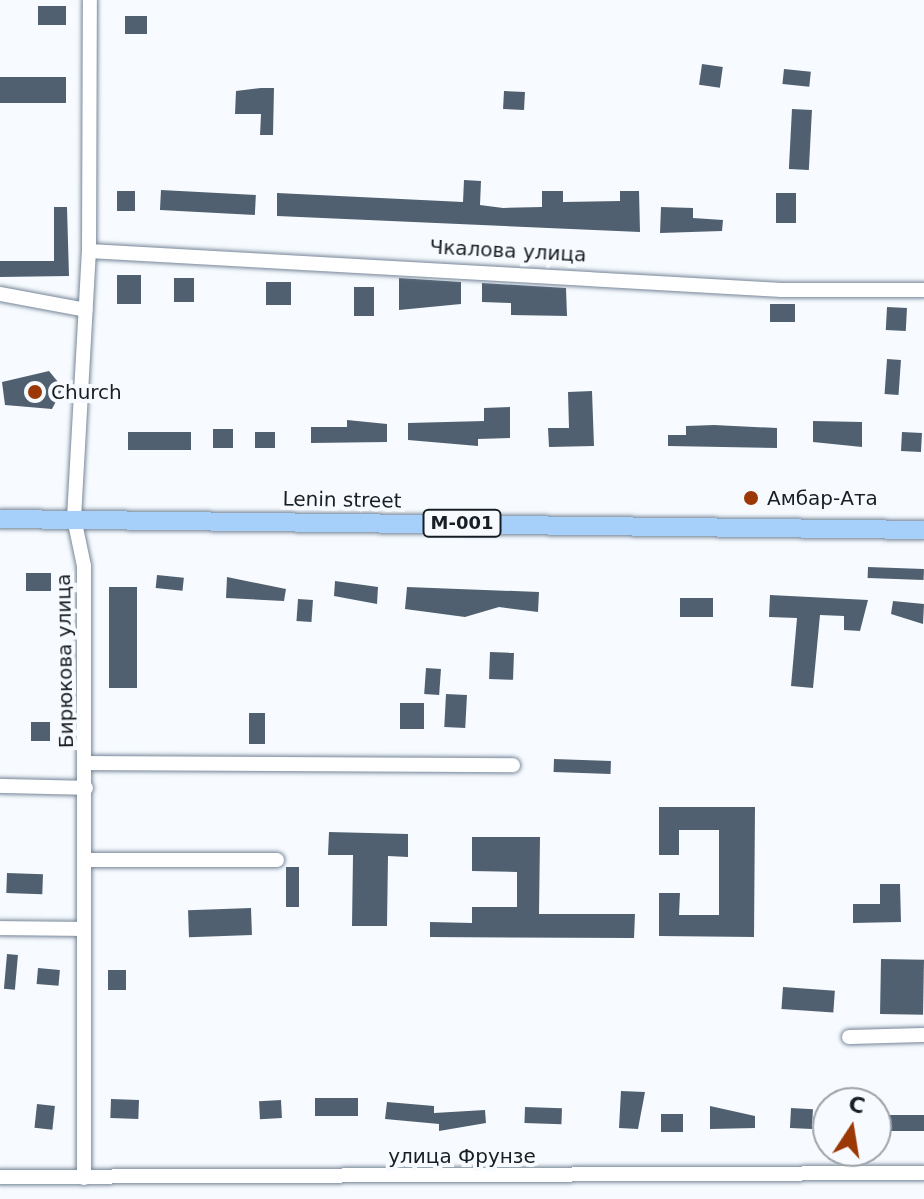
<!DOCTYPE html>
<html>
<head>
<meta charset="utf-8">
<style>
  body { margin:0 }
  #map { position:relative; width:924px; height:1199px; overflow:hidden; background:#f7fbff; font-family:"DejaVu Sans",sans-serif }
  div>[style] { position:absolute }
  .building>* { inset:0; background:#516071; transform-origin:0 0 }
  .roads { filter:drop-shadow(0 0 2px #768698) drop-shadow(0 0 2px #768698) }
  .minor>* { height:14px; margin:-7px; padding:0 7px; transform-origin:7px; border-radius:7px; background:#fff }
  .major>* { height:18px; margin:-9px; padding:0 9px; transform-origin:9px; border-radius:9px; background:#a6cffa }
  .dots>* { width:22px; height:22px; translate:-50% -50%; box-sizing:border-box; border:4px solid #f7fbff; border-radius:50% }
  span { translate:-50% -50%; white-space:nowrap; text-align:center; line-height:1.15; -webkit-text-stroke:8px #f7fbff; paint-order:stroke }
  .shield-label span { padding:2px 6px; background:#f7fbff; border:2px solid; border-radius:6px; -webkit-text-stroke-width:0 }
  .shield-label { font-size:18px; color:#171e25; font-weight:700 }
  .street-label { font-size:20px; color:#171e25 }
  .poi-label { font-size:20px; color:#171e25 }
  .left { translate:0 -50%; text-align:left }
  .north { position:absolute; left:812px; top:1087px; width:80px; height:80px; box-sizing:border-box; background:#f7fbff; border:2px solid #9da3a8; border-radius:50%; rotate:12deg; font-size:22px; font-weight:700; line-height:32px; text-align:center; color:#171e25 }
  .north::after { content:''; display:block; margin:auto; width:28px; height:36px; background:#9c3805; clip-path:polygon(50% 0,100% 100%,50% 72%,0 100%) }
</style>
</head>
<body>
<div id="map">
  <div class="building">
    <i style="left:38px;top:6px;width:28px;height:19px"></i>
    <i style="left:125px;top:16px;width:22px;height:18px"></i>
    <i style="left:702px;top:64px;width:21px;height:21px;rotate:8deg"></i>
    <i style="left:784px;top:69px;width:27px;height:15px;rotate:6deg"></i>
    <i style="left:66px;top:77px;width:26px;height:66px;rotate:90deg"></i>
    <i style="clip-path:polygon(261px 88px,274px 88px,273px 135px,260px 135px,261px 114px,235px 114px,236px 91px)"></i>
    <i style="left:504px;top:91px;width:21px;height:18px;rotate:3deg"></i>
    <i style="left:792px;top:109px;width:20px;height:60px;rotate:3deg"></i>
    <i style="clip-path:polygon(464px 180px,481px 181px,480px 205px,503px 208px,542px 207px,542px 191px,563px 191px,563px 202px,620px 201px,620px 191px,639px 191px,640px 232px,277px 216px,277px 193px,463px 202px)"></i>
    <i style="left:161px;top:190px;width:95px;height:20px;rotate:3deg"></i>
    <i style="left:117px;top:191px;width:18px;height:20px"></i>
    <i style="left:776px;top:193px;width:20px;height:30px"></i>
    <i style="clip-path:polygon(54px 207px,67px 207px,69px 276px,0 277px,0 261px,54px 261px)"></i>
    <i style="clip-path:polygon(661px 207px,693px 208px,693px 218px,723px 220px,722px 231px,660px 233px)"></i>
    <i style="left:141px;top:275px;width:29px;height:24px;rotate:90deg"></i>
    <i style="left:174px;top:278px;width:20px;height:24px"></i>
    <i style="clip-path:polygon(399px 278px,461px 282px,461px 304px,399px 310px)"></i>
    <i style="left:291px;top:282px;width:23px;height:25px;rotate:90deg"></i>
    <i style="clip-path:polygon(482px 283px,566px 288px,567px 316px,511px 315px,511px 303px,482px 302px)"></i>
    <i style="left:354px;top:287px;width:20px;height:29px"></i>
    <i style="left:770px;top:304px;width:25px;height:18px"></i>
    <i style="left:887px;top:307px;width:20px;height:23px;rotate:3deg"></i>
    <i style="left:887px;top:359px;width:14px;height:35px;rotate:4deg"></i>
    <i style="clip-path:polygon(49px 371px,63px 388px,52px 409px,5px 405px,2px 382px)"></i>
    <i style="clip-path:polygon(592px 391px,594px 446px,549px 447px,548px 428px,569px 428px,568px 392px)"></i>
    <i style="clip-path:polygon(510px 407px,510px 438px,478px 439px,478px 446px,408px 440px,408px 423px,484px 421px,484px 408px)"></i>
    <i style="clip-path:polygon(347px 420px,387px 424px,387px 442px,311px 443px,311px 427px,347px 427px)"></i>
    <i style="clip-path:polygon(813px 421px,862px 422px,862px 447px,813px 442px)"></i>
    <i style="clip-path:polygon(714px 425px,777px 428px,777px 448px,668px 446px,668px 435px,686px 435px,686px 426px)"></i>
    <i style="left:213px;top:429px;width:20px;height:19px"></i>
    <i style="left:191px;top:432px;width:18px;height:63px;rotate:90deg"></i>
    <i style="left:255px;top:432px;width:20px;height:16px"></i>
    <i style="left:902px;top:432px;width:20px;height:19px;rotate:3deg"></i>
    <i style="left:868px;top:567px;width:56px;height:11px;rotate:2deg"></i>
    <i style="left:26px;top:573px;width:25px;height:18px"></i>
    <i style="left:157px;top:575px;width:27px;height:13px;rotate:6deg"></i>
    <i style="clip-path:polygon(227px 577px,286px 589px,284px 601px,226px 598px)"></i>
    <i style="clip-path:polygon(335px 581px,378px 587px,377px 604px,334px 596px)"></i>
    <i style="left:109px;top:587px;width:28px;height:101px"></i>
    <i style="clip-path:polygon(407px 587px,539px 592px,538px 612px,499px 607px,465px 617px,405px 609px)"></i>
    <i style="clip-path:polygon(770px 595px,868px 600px,860px 631px,844px 630px,844px 616px,820px 615px,813px 688px,791px 686px,797px 618px,769px 617px)"></i>
    <i style="left:680px;top:598px;width:33px;height:19px"></i>
    <i style="left:298px;top:599px;width:15px;height:22px;rotate:4deg"></i>
    <i style="clip-path:polygon(893px 601px,924px 604px,923px 624px,891px 614px)"></i>
    <i style="left:490px;top:652px;width:24px;height:27px;rotate:2deg"></i>
    <i style="left:426px;top:668px;width:15px;height:26px;rotate:4deg"></i>
    <i style="left:446px;top:694px;width:21px;height:33px;rotate:3deg"></i>
    <i style="left:400px;top:703px;width:24px;height:26px"></i>
    <i style="left:249px;top:713px;width:16px;height:31px"></i>
    <i style="left:31px;top:722px;width:19px;height:19px"></i>
    <i style="left:554px;top:759px;width:57px;height:13px;rotate:2deg"></i>
    <i style="clip-path:polygon(659px 807px,755px 807px,754px 937px,659px 936px,659px 893px,680px 893px,679px 915px,719px 915px,719px 830px,679px 830px,679px 855px,659px 855px)"></i>
    <i style="clip-path:polygon(329px 832px,408px 834px,408px 857px,388px 856px,387px 926px,352px 926px,353px 855px,328px 855px)"></i>
    <i style="clip-path:polygon(472px 837px,540px 837px,539px 914px,635px 914px,634px 938px,430px 937px,430px 922px,472px 923px,472px 907px,517px 907px,517px 872px,472px 871px)"></i>
    <i style="left:286px;top:867px;width:13px;height:40px"></i>
    <i style="left:7px;top:873px;width:36px;height:20px;rotate:2deg"></i>
    <i style="clip-path:polygon(880px 884px,900px 884px,901px 922px,853px 923px,853px 904px,880px 904px)"></i>
    <i style="left:251px;top:908px;width:27px;height:63px;rotate:88deg"></i>
    <i style="left:7px;top:954px;width:11px;height:35px;rotate:5deg"></i>
    <i style="left:881px;top:959px;width:43px;height:55px;rotate:1deg"></i>
    <i style="left:38px;top:968px;width:22px;height:16px;rotate:5deg"></i>
    <i style="left:108px;top:970px;width:18px;height:20px"></i>
    <i style="left:783px;top:987px;width:52px;height:22px;rotate:4deg"></i>
    <i style="clip-path:polygon(621px 1091px,645px 1092px,638px 1129px,619px 1128px)"></i>
    <i style="left:315px;top:1098px;width:43px;height:18px"></i>
    <i style="left:111px;top:1099px;width:28px;height:19px;rotate:2deg"></i>
    <i style="left:281px;top:1100px;width:18px;height:22px;rotate:87deg"></i>
    <i style="clip-path:polygon(387px 1102px,434px 1106px,434px 1113px,485px 1110px,486px 1123px,439px 1131px,439px 1124px,385px 1119px)"></i>
    <i style="left:37px;top:1104px;width:18px;height:24px;rotate:6deg"></i>
    <i style="clip-path:polygon(710px 1106px,755px 1116px,755px 1128px,710px 1129px)"></i>
    <i style="left:525px;top:1107px;width:37px;height:16px;rotate:2deg"></i>
    <i style="left:791px;top:1108px;width:22px;height:20px;rotate:3deg"></i>
    <i style="left:661px;top:1114px;width:22px;height:18px"></i>
    <i style="left:876px;top:1115px;width:48px;height:16px"></i>
  </div>
  <div class="roads">
    <div class="minor">
      <i style="left:89px;top:251px;width:694px;rotate:3.22deg"></i>
      <i style="left:782px;top:290px;width:142px"></i>
      <i style="left:0;top:294px;width:87px;rotate:10.5deg"></i>
      <i style="left:86px;top:763px;width:427px;rotate:0.3deg"></i>
      <i style="left:0;top:786px;width:86px;rotate:1.3deg"></i>
      <i style="left:84px;top:860px;width:193px"></i>
      <i style="left:0;top:928px;width:82px;rotate:0.7deg"></i>
      <i style="left:849px;top:1037px;width:75px;rotate:-1.5deg"></i>
      <i style="left:0;top:1177px;width:924px;rotate:-0.25deg"></i>
      <i style="left:84px;top:1178px;width:612px;rotate:-90deg"></i>
      <i style="left:84px;top:566px;width:49px;rotate:-101.8deg"></i>
      <i style="left:74px;top:518px;width:267px;rotate:-86.8deg"></i>
      <i style="left:89px;top:251px;width:251px;rotate:-89.8deg"></i>
    </div>
    <div class="major">
      <i style="left:0;top:519px;width:924px;rotate:0.68deg"></i>
    </div>
  </div>
  <div class="dots">
    <i style="left:35px;top:392px;background:#9c3805"></i>
    <i style="left:751px;top:498px;background:#9c3805"></i>
  </div>
  <div class="shield-label">
    <span style="left:462px;top:523px">М-001</span>
  </div>
  <div class="street-label">
    <span style="left:508px;top:251px;rotate:3deg">Чкалова улица</span>
    <span style="left:342px;top:500px;rotate:1deg">Lenin street</span>
    <span style="left:65px;top:661px;rotate:-91deg">Бирюкова улица</span>
    <span style="left:462px;top:1156px">улица Фрунзе</span>
  </div>
  <div class="poi-label">
    <span class="left" style="left:51px;top:392px">Сhurch</span>
    <span class="left" style="left:767px;top:498px">Амбар-Ата</span>
  </div>
  <div class="north">С</div>
</div>
</body>
</html>
